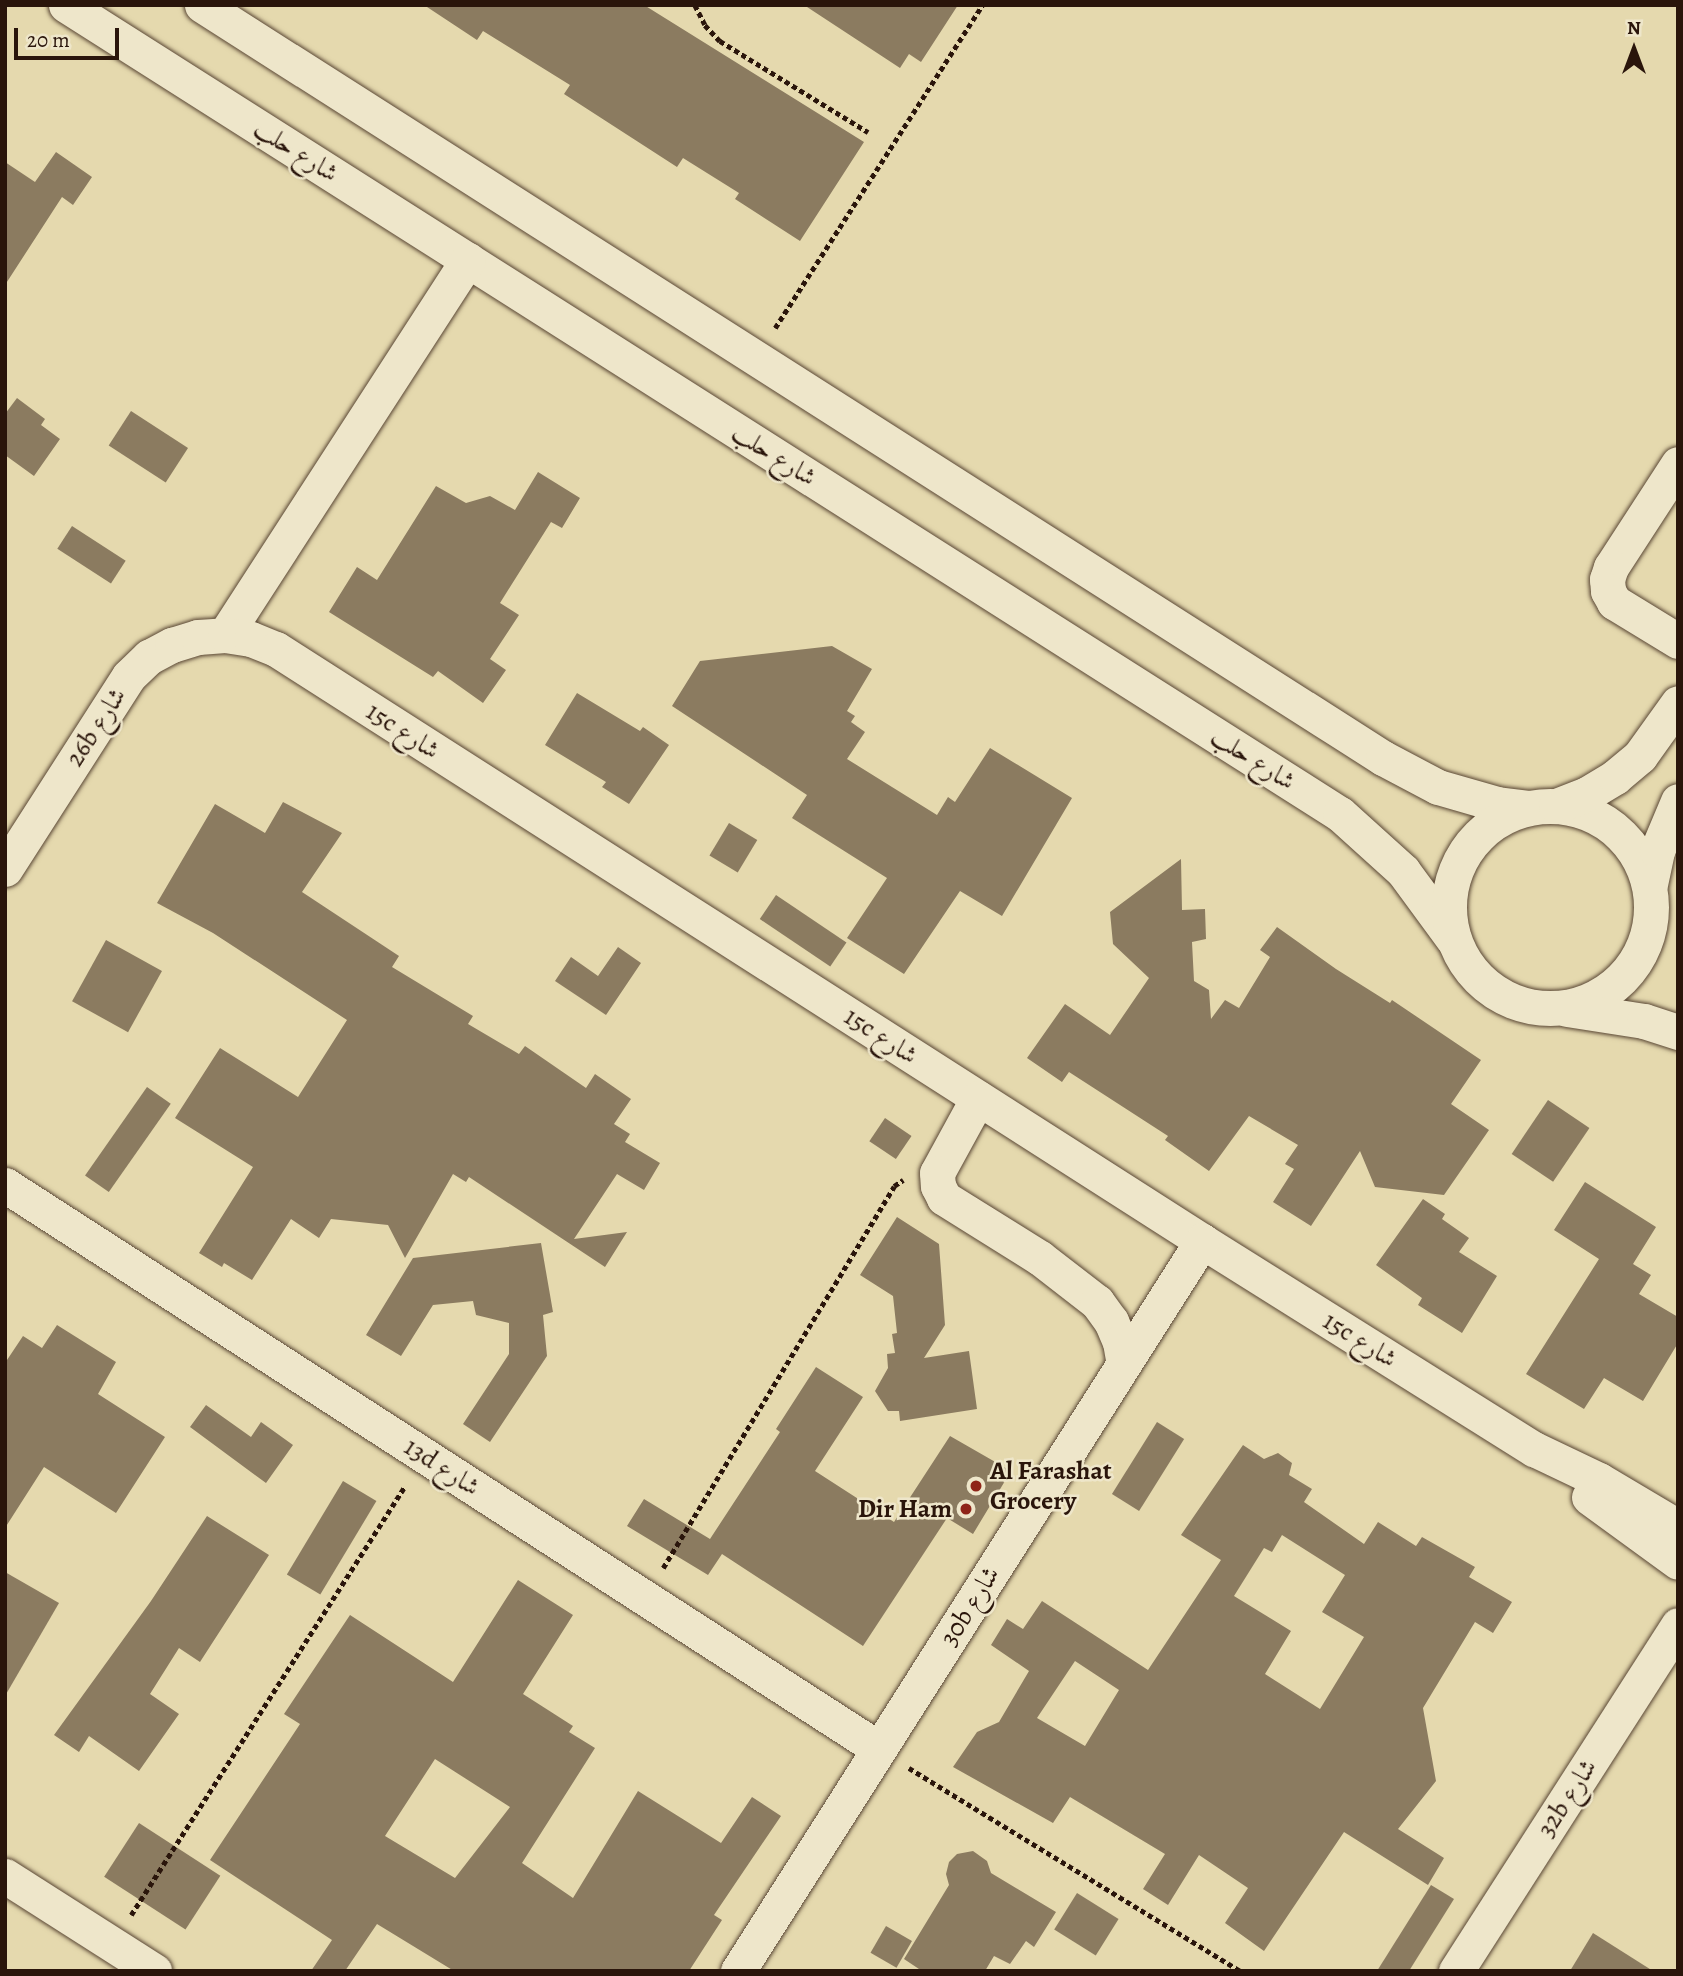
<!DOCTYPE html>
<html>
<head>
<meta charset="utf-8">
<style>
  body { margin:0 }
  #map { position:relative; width:1683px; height:1976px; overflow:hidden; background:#e5d9ae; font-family:Alegreya,Amiri,serif }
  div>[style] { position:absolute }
  .building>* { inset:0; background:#8b7b60; transform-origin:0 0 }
  .path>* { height:4.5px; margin-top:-2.25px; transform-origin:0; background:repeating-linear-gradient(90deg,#2a150b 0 5px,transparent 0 8.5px) }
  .roads { filter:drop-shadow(0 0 2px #594634) drop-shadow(0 0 2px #594634) }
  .minor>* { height:35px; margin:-17.5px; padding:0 17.5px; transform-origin:17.5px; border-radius:17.5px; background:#eee6ca }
  .minor>.ring { margin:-17.5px; padding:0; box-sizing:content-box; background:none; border:35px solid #eee6ca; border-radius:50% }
  .dots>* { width:19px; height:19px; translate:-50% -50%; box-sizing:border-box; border:4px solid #eee6ca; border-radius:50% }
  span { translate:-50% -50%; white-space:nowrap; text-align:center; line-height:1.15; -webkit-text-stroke:5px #eee6ca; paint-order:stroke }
  .street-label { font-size:26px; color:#2a150b }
  .poi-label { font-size:26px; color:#2a150b; font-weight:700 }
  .left { translate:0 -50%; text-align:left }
  .right { translate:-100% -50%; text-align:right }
  .frame { position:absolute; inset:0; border:7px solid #2a150b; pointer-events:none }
  .north { position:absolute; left:1599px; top:14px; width:70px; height:70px; -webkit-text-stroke:5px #eee6ca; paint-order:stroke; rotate:0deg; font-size:19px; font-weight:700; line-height:28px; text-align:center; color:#2a150b }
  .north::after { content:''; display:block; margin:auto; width:24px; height:32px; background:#2a150b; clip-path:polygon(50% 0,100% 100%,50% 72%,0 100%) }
  .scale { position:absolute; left:14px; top:28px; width:105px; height:32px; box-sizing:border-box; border:4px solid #2a150b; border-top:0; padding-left:9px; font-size:21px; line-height:24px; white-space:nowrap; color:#2a150b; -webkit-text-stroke:5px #eee6ca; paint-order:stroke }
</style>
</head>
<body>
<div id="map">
  <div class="building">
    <i style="clip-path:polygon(424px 5px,644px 5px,864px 142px,800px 241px,735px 199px,739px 193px,683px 158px,677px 167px,564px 94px,570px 85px,483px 31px,477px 40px)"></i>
    <i style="clip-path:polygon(804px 5px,958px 5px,921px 62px,909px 54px,900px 68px)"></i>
    <i style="clip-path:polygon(56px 152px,92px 177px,73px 205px,62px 197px,5px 285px,5px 162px,35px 182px)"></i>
    <i style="clip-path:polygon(17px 398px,45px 419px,41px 425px,60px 439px,34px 476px,5px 455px,5px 414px)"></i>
    <i style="left:131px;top:411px;width:68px;height:41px;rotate:33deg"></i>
    <i style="clip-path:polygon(538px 472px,580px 498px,562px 528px,551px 522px,500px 603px,519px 615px,490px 659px,506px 670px,483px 703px,438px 671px,433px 677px,329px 612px,357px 567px,377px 580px,436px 486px,466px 503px,490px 496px,515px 510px)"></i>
    <i style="left:72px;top:526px;width:64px;height:27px;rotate:33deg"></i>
    <i style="clip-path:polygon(832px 646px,872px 669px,847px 711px,855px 716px,851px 722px,865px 732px,847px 759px,937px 815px,948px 797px,955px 802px,990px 748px,1072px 798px,1002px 916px,960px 891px,904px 974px,847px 938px,887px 878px,792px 818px,807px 795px,672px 706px,700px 661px)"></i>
    <i style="clip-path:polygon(577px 693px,640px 731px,643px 727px,669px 745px,629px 804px,602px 787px,606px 782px,545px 745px)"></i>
    <i style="clip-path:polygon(283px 802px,342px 833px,302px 892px,399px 956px,392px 967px,473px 1016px,468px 1024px,519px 1054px,525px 1046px,586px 1088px,595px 1074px,631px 1099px,614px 1124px,630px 1134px,625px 1142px,660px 1163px,644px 1190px,617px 1174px,574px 1239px,627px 1232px,605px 1267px,469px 1177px,466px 1182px,453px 1174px,405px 1258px,388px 1225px,331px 1219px,319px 1238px,291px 1219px,252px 1280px,224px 1263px,222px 1267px,199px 1253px,253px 1167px,175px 1118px,220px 1048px,298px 1097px,347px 1020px,213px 933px,157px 903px,215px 804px,265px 833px)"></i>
    <i style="left:729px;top:823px;width:33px;height:38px;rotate:31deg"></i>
    <i style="clip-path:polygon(1181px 859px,1182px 910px,1205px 909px,1206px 939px,1192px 942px,1194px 981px,1209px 990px,1211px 1019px,1225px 1000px,1239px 1008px,1270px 957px,1260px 950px,1277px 927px,1336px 969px,1390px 1003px,1392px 1000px,1481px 1060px,1451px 1104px,1489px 1130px,1444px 1195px,1375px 1187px,1360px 1151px,1311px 1226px,1273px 1202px,1294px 1169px,1285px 1164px,1298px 1145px,1249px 1116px,1209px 1171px,1165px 1140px,1168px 1136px,1069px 1072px,1062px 1082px,1027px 1058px,1065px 1004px,1110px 1035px,1149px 978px,1113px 944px,1110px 912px)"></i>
    <i style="left:776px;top:895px;width:85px;height:29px;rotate:34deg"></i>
    <i style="left:106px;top:940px;width:64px;height:70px;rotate:29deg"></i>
    <i style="clip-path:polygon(618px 947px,641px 963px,606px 1015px,555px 981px,571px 957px,598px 976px)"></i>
    <i style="left:147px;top:1087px;width:29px;height:108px;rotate:35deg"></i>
    <i style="left:1548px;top:1100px;width:50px;height:65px;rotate:34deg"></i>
    <i style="left:885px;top:1118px;width:32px;height:28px;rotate:34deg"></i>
    <i style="clip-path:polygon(1585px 1182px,1656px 1227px,1633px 1264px,1651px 1275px,1639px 1294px,1678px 1317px,1678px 1343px,1643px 1401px,1604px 1378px,1584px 1409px,1526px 1374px,1599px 1259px,1554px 1230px)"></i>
    <i style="clip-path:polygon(1423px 1199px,1445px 1214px,1442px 1219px,1469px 1238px,1459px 1252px,1497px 1276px,1462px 1333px,1418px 1305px,1422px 1298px,1376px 1265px)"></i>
    <i style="clip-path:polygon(897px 1217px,939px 1244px,945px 1325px,924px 1358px,969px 1351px,977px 1409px,900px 1421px,899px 1411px,888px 1411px,875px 1391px,888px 1368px,887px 1354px,895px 1353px,892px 1334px,897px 1333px,893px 1296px,860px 1275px)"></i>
    <i style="clip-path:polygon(541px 1243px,553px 1312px,543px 1315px,547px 1356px,490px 1442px,463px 1424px,509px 1354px,509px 1323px,476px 1315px,473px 1301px,433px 1305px,401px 1356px,366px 1335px,413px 1258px)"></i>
    <i style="clip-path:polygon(57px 1325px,116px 1362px,98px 1394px,165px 1437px,116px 1513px,44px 1467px,5px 1528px,5px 1363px,23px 1336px,42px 1348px)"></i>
    <i style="clip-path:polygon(816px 1367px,863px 1397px,815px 1471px,894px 1522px,950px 1436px,1011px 1471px,973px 1534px,947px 1518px,863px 1646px,722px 1554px,708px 1575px,627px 1526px,644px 1499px,710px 1539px,780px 1432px,776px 1429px)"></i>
    <i style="clip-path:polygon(206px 1405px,251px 1437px,261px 1422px,293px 1445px,266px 1483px,190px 1427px)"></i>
    <i style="left:1157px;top:1422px;width:32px;height:85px;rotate:32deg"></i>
    <i style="clip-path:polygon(evenodd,1243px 1445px,1264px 1459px,1278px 1453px,1292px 1463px,1289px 1475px,1312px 1489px,1304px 1502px,1364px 1544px,1378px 1522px,1416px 1546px,1422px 1537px,1475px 1567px,1469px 1577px,1512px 1602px,1493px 1633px,1475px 1622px,1423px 1708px,1436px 1781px,1398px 1829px,1444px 1858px,1428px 1885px,1344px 1832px,1264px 1951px,1225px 1923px,1248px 1888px,1199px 1855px,1168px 1905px,1143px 1889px,1165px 1854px,1070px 1797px,1053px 1823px,953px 1767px,977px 1732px,999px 1722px,1029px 1671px,991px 1645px,1007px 1619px,1023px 1629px,1042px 1601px,1148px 1670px,1221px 1560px,1181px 1535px,1243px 1445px,1282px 1535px,1345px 1575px,1322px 1612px,1364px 1637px,1320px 1709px,1265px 1674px,1291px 1631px,1234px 1596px,1264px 1548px,1272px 1552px,1282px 1535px,1243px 1445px,1075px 1661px,1119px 1690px,1085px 1746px,1037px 1718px,1075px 1661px)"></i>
    <i style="left:343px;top:1481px;width:39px;height:109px;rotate:31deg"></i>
    <i style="clip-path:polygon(207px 1516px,269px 1555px,200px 1662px,179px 1648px,150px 1694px,179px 1714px,139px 1771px,89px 1736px,79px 1752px,54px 1735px,151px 1601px)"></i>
    <i style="clip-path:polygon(5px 1572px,59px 1603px,5px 1696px)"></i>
    <i style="clip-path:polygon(evenodd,518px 1580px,573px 1615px,523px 1694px,573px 1726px,569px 1732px,595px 1748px,522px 1863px,573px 1898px,638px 1791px,721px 1843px,752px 1797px,781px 1816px,714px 1915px,722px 1920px,689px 1971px,454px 1971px,377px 1924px,345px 1971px,311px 1971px,332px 1940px,210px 1860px,300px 1724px,284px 1714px,350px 1615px,453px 1682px,518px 1580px,435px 1759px,510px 1807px,455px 1878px,385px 1836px,435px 1759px)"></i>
    <i style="left:139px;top:1823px;width:97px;height:64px;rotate:33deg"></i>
    <i style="clip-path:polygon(973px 1851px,987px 1861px,991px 1873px,1056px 1912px,1034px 1947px,1026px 1941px,1010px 1964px,994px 1956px,985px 1971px,922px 1971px,904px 1959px,949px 1885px,946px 1874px,949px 1862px,957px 1854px)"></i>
    <i style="clip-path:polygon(1431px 1885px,1454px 1899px,1409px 1971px,1377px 1971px)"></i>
    <i style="left:1077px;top:1893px;width:49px;height:43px;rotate:32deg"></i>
    <i style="left:886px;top:1926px;width:30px;height:31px;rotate:30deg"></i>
    <i style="clip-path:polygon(1593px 1933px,1653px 1971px,1570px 1971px)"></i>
  </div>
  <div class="path">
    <i style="left:695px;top:5px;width:22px;rotate:63deg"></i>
    <i style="left:705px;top:25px;width:22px;rotate:47deg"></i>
    <i style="left:720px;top:41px;width:174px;rotate:31.6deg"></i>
    <i style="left:775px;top:328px;width:384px;rotate:-57.3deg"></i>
    <i style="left:663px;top:1568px;width:446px;rotate:-58.8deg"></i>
    <i style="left:894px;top:1186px;width:11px;rotate:-34deg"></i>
    <i style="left:909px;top:1768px;width:388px;rotate:31.5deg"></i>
    <i style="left:131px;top:1915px;width:509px;rotate:-57.43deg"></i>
  </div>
  <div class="roads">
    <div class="minor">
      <i style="left:66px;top:5px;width:1509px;rotate:32.42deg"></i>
      <i style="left:1340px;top:814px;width:85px;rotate:42.1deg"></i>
      <i style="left:1403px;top:871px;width:84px;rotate:53.7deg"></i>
      <i style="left:202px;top:5px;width:1401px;rotate:32.52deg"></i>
      <i style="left:1383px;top:758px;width:62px;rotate:27.8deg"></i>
      <i style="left:1438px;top:787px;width:61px;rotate:16.1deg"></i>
      <i style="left:1497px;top:804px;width:31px;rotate:7deg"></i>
      <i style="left:1678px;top:464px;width:123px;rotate:123deg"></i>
      <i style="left:1611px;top:567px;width:13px;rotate:108deg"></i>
      <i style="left:1607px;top:579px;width:12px;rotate:85deg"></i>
      <i style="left:1608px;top:591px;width:13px;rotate:61deg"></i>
      <i style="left:1614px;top:602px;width:75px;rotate:31.4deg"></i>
      <i style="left:225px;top:635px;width:447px;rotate:-57.1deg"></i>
      <i class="ring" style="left:1449px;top:806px;width:167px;height:167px"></i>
      <i style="left:1556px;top:806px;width:33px;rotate:-21deg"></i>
      <i style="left:1587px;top:794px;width:33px;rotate:-31deg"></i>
      <i style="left:1615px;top:777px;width:33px;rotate:-40deg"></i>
      <i style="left:1640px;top:756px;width:65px;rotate:-54.4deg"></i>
      <i style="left:5px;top:869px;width:229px;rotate:-57.3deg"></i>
      <i style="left:129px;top:676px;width:28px;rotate:-44deg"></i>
      <i style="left:149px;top:657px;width:26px;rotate:-28deg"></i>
      <i style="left:172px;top:645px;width:27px;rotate:-17deg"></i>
      <i style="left:198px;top:637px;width:27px;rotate:-4deg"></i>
      <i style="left:225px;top:635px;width:26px;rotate:9deg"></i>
      <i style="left:251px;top:639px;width:27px;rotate:22deg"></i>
      <i style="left:276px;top:649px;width:1099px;rotate:32.59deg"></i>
      <i style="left:1202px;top:1241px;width:392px;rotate:32.1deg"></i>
      <i style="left:1534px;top:1449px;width:72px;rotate:25.5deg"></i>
      <i style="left:1599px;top:1480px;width:92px;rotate:30.7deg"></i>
      <i style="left:1650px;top:884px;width:34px;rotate:-78deg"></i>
      <i style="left:1657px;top:851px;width:54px;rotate:-67.2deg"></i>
      <i style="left:1567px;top:1009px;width:78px;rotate:8.9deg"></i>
      <i style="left:1644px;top:1021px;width:36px;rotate:18deg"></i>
      <i style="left:978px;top:1098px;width:85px;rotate:118.7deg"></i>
      <i style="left:937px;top:1173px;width:13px;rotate:86deg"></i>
      <i style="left:938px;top:1186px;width:13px;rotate:63deg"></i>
      <i style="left:944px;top:1198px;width:113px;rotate:32deg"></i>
      <i style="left:1040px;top:1258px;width:72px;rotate:37.7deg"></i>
      <i style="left:1097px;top:1302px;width:24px;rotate:54deg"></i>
      <i style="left:1111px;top:1321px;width:23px;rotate:67deg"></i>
      <i style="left:1120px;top:1342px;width:22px;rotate:80deg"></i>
      <i style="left:5px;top:1185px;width:1040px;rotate:32.83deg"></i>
      <i style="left:1589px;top:1497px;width:110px;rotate:36.1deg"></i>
      <i style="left:5px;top:1876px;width:177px;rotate:32.5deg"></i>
      <i style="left:738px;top:1971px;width:865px;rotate:-57.56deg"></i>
      <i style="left:1456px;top:1971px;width:411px;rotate:-57.3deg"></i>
    </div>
  </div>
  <div class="dots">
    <i style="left:976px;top:1486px;background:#8f2418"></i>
    <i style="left:966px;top:1509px;background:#8f2418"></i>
  </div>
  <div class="street-label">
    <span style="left:296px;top:151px;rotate:32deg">شارع حلب</span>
    <span style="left:774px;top:455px;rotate:32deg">شارع حلب</span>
    <span style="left:96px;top:727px;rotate:-57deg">26b شارع</span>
    <span style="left:403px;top:731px;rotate:33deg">15c شارع</span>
    <span style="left:1253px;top:759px;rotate:32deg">شارع حلب</span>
    <span style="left:881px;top:1036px;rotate:33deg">15c شارع</span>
    <span style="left:1360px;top:1340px;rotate:32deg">15c شارع</span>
    <span style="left:442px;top:1467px;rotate:33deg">13d شارع</span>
    <span style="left:970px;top:1606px;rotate:-58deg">30b شارع</span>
    <span style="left:1567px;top:1798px;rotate:-57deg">32b شارع</span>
  </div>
  <div class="poi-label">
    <span class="left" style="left:990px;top:1486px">Al Farashat<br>Grocery</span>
    <span class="right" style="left:952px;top:1509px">Dir Ham</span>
  </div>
  <div class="frame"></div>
  <div class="north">N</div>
  <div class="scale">20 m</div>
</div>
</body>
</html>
